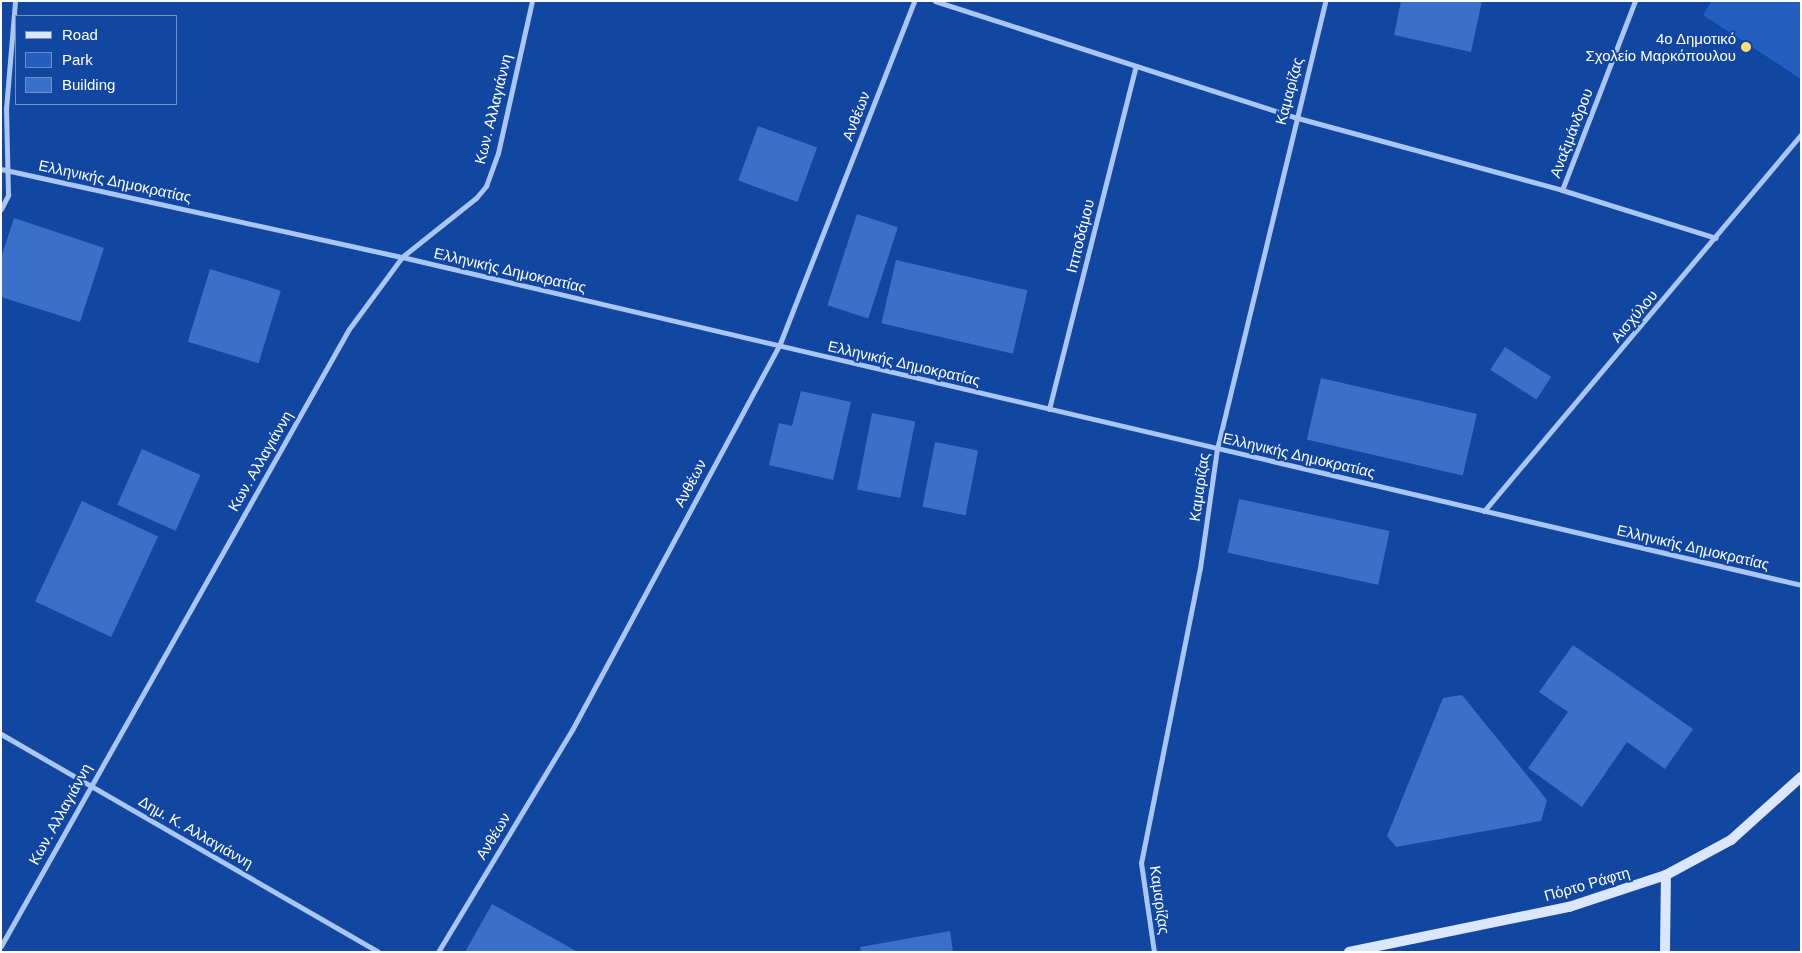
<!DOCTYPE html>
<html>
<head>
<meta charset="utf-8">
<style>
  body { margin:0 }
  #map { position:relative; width:1802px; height:953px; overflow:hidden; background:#1146a1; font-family:Helvetica,sans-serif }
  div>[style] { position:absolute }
  .green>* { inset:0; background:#245fbf }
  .building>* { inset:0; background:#3a70c8; transform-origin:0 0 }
  .street>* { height:5px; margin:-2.5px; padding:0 2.5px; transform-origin:2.5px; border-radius:2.5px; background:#a9c6f5 }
  .secondary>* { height:10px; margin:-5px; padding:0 5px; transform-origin:5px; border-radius:5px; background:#dae7fe }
  .dots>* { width:14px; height:14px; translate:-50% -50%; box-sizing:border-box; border:2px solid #1146a1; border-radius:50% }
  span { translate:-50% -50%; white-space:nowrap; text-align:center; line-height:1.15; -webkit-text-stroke:4px #1146a1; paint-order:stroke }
  .poi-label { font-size:15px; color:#fff }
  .right { translate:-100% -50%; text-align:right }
  .street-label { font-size:15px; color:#fff }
  .frame { position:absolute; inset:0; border:2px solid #fff; pointer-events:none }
  .legend { position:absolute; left:15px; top:15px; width:162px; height:90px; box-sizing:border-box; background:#1146a1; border:1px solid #7090c7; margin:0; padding:6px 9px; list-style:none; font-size:15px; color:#fff }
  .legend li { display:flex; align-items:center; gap:10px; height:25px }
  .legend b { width:25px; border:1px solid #7090c7 }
</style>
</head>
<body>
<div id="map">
  <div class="green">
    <i style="clip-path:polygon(1712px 1px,1801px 1px,1801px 79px,1703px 15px)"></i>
  </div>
  <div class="building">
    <i style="clip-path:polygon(1401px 1px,1482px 1px,1471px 52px,1394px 35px)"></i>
    <i style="left:758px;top:126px;width:63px;height:58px;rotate:20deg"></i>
    <i style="left:857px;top:214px;width:43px;height:96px;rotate:18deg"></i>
    <i style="clip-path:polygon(14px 218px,104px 248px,80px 322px,1px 297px,1px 258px)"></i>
    <i style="left:896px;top:260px;width:135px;height:65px;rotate:13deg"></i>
    <i style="left:210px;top:269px;width:74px;height:76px;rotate:17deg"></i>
    <i style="left:1505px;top:347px;width:55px;height:27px;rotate:33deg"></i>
    <i style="left:1321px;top:378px;width:160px;height:63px;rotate:13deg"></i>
    <i style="clip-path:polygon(801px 391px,851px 402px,833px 480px,769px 465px,779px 423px,792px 426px)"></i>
    <i style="left:872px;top:413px;width:44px;height:78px;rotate:11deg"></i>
    <i style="left:935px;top:442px;width:44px;height:66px;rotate:11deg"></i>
    <i style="left:142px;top:449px;width:64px;height:61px;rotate:24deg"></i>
    <i style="left:1239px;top:499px;width:154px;height:55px;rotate:12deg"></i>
    <i style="left:82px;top:501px;width:84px;height:111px;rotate:25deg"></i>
    <i style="clip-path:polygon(1573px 645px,1693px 729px,1665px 769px,1627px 742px,1582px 807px,1528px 768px,1568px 712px,1539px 692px)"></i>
    <i style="clip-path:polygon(1462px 695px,1547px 800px,1541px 821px,1396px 847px,1387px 836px,1443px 698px)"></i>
    <i style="clip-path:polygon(492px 904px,578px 952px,465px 952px)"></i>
    <i style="clip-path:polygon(950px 931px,953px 952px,861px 952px,860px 947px)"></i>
  </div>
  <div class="street">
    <i style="left:935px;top:1px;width:377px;rotate:17.9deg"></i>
    <i style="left:1294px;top:117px;width:278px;rotate:15.2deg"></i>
    <i style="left:1562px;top:190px;width:161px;rotate:17.3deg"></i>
    <i style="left:1px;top:169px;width:411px;rotate:12.4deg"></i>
    <i style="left:402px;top:257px;width:1437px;rotate:13.19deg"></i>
    <i style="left:1562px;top:190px;width:203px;rotate:-68.9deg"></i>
    <i style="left:1px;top:209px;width:16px;rotate:-63deg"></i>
    <i style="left:8px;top:195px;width:86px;rotate:-91.3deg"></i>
    <i style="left:6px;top:109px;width:108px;rotate:-85.2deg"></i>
    <i style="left:1049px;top:409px;width:351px;rotate:-75.8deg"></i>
    <i style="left:1484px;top:511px;width:492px;rotate:-49.9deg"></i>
    <i style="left:1px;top:734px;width:435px;rotate:30deg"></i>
    <i style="left:1px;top:946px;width:708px;rotate:-60.58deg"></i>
    <i style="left:349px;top:329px;width:89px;rotate:-53.6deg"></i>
    <i style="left:402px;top:257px;width:95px;rotate:-38.6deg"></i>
    <i style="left:476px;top:198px;width:16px;rotate:-50deg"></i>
    <i style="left:486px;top:186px;width:35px;rotate:-70deg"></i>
    <i style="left:498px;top:153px;width:156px;rotate:-77.4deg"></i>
    <i style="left:438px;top:952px;width:259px;rotate:-58.9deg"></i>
    <i style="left:572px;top:730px;width:436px;rotate:-61.7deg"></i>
    <i style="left:779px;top:346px;width:370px;rotate:-68.6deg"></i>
    <i style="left:1154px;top:952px;width:90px;rotate:-98.3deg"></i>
    <i style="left:1141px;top:863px;width:301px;rotate:-78.7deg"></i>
    <i style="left:1200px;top:568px;width:120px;rotate:-81.9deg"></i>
    <i style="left:1217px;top:449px;width:461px;rotate:-76.4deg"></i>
  </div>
  <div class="secondary">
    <i style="left:1349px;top:952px;width:225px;rotate:-11.6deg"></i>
    <i style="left:1569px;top:907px;width:102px;rotate:-18.3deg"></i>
    <i style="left:1666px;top:875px;width:74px;rotate:-28.3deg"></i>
    <i style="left:1731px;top:840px;width:94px;rotate:-42deg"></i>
    <i style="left:1665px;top:952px;width:77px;rotate:-89.3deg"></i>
  </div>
  <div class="dots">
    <i style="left:1746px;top:47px;background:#ffdf6e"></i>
  </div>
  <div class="poi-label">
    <span class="right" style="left:1736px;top:47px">4ο Δημοτικό<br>Σχολείο Μαρκόπουλου</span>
  </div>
  <div class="street-label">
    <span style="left:1289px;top:91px;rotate:-75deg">Καμαρίζας</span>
    <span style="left:493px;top:109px;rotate:-76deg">Κων. Αλλαγιάννη</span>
    <span style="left:856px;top:116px;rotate:-69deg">Ανθέων</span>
    <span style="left:1571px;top:133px;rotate:-69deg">Αναξιμάνδρου</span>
    <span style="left:115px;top:181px;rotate:12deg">Ελληνικής Δημοκρατίας</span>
    <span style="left:1080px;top:236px;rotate:-76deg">Ιπποδάμου</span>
    <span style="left:510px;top:270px;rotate:13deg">Ελληνικής Δημοκρατίας</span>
    <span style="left:1634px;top:316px;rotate:-50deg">Αισχύλου</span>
    <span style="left:904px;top:363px;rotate:13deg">Ελληνικής Δημοκρατίας</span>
    <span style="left:1299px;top:455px;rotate:13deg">Ελληνικής Δημοκρατίας</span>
    <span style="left:260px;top:461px;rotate:-60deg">Κων. Αλλαγιάννη</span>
    <span style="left:690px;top:483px;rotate:-62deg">Ανθέων</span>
    <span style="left:1199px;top:487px;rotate:-82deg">Καμαρίζας</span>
    <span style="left:1693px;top:547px;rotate:13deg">Ελληνικής Δημοκρατίας</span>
    <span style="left:60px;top:814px;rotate:-61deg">Κων. Αλλαγιάννη</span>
    <span style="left:196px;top:832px;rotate:30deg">Δημ. Κ. Αλλαγιάννη</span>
    <span style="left:493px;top:836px;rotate:-59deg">Ανθέων</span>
    <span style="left:1587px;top:884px;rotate:-16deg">Πόρτο Ράφτη</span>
    <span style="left:1160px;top:900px;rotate:82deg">Καμαρίζας</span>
  </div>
  <div class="frame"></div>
  <ul class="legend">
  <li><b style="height:6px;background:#dae7fe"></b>Road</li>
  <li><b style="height:14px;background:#245fbf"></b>Park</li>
  <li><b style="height:14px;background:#3a70c8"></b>Building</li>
  </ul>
</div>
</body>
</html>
